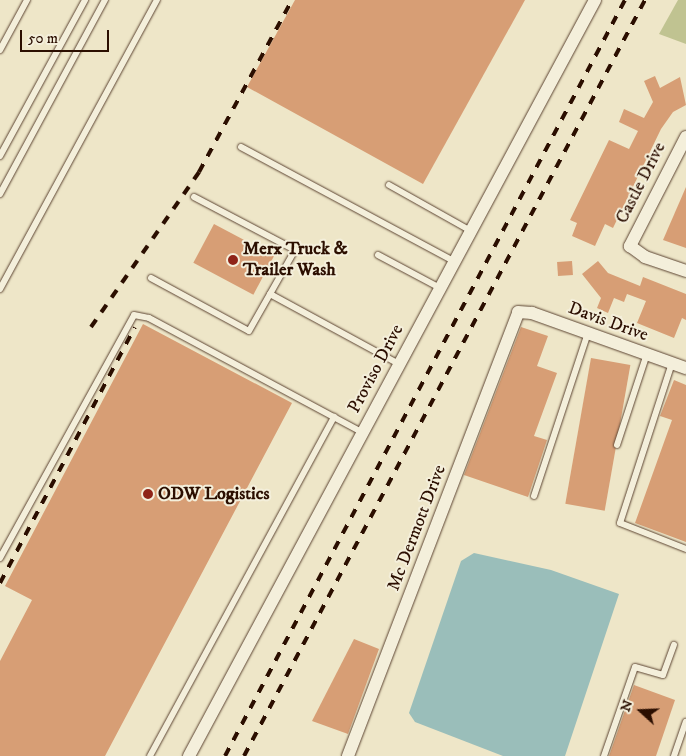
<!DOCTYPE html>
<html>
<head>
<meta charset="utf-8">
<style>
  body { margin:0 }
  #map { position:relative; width:686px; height:756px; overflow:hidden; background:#eee6c8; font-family:"IM FELL DW Pica",serif }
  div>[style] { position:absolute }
  .green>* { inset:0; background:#c0c391 }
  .water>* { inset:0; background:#9abeba }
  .building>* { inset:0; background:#d79e75; transform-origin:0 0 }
  .roads { filter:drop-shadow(0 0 1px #5c4432) drop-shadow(0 0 1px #5c4432) }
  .lane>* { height:6px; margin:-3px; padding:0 3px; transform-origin:3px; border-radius:3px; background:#f4efdb }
  .street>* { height:12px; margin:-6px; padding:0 6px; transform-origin:6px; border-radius:6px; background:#f4efdb }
  .rail>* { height:4px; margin-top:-2px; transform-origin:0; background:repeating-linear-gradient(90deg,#2b0e00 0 9px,transparent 0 18px) }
  .dots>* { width:14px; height:14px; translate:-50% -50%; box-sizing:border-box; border:2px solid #f4efdb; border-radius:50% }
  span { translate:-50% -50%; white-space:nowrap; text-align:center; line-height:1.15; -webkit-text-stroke:4px #f4efdb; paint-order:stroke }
  .street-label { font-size:18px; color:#2b0e00 }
  .poi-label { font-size:18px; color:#2b0e00; font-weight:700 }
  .left { translate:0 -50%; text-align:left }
  .north { position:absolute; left:616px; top:686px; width:50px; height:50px; -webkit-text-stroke:4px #f4efdb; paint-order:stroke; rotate:290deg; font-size:14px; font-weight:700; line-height:20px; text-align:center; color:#2b0e00 }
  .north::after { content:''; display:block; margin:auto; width:18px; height:22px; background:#2b0e00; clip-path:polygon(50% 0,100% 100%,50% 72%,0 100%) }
  .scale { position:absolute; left:20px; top:30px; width:89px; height:22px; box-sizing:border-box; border:2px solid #2b0e00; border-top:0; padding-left:6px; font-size:15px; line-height:18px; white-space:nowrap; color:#2b0e00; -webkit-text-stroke:4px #f4efdb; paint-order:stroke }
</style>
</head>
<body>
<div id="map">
  <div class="green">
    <i style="clip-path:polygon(678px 0,686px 0,686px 44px,659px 34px)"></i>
  </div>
  <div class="water">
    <i style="clip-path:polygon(474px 553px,551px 570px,619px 594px,565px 756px,503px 756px,415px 722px,409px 713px,461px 561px)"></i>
  </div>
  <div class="building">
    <i style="clip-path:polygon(295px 0,525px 0,423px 184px,247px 87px)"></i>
    <i style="clip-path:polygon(655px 76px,660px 88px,680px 77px,686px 105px,673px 112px,661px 129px,613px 228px,605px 224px,595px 246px,572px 236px,577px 223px,570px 220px,609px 140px,629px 149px,638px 131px,619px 122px,624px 109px,644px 118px,653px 102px,644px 81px)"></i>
    <i style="clip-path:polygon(686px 187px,686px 248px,663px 240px)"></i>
    <i style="left:214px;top:224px;width:68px;height:44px;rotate:28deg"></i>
    <i style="left:572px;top:261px;width:14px;height:15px;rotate:86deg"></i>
    <i style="clip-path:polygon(598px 261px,608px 273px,640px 286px,643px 277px,686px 294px,686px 320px,682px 318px,674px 338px,637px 323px,646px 301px,627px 294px,624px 302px,614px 298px,608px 313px,597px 308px,601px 298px,582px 274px)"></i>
    <i style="clip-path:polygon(143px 324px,292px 403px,105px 756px,0 756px,0 661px,32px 600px,5px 586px)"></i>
    <i style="clip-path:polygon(521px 327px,548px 336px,537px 366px,557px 373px,534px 436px,547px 440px,528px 497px,464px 475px)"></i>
    <i style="left:591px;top:358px;width:40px;height:148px;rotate:10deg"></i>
    <i style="clip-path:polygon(674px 380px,686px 385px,686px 542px,635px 523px,672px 420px,660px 416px)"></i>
    <i style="clip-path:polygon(354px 639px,379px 649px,348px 734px,312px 721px)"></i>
    <i style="clip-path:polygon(634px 685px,675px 700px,656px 756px,609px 756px)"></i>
  </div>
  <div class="roads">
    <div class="lane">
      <i style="left:0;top:50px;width:57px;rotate:-61.6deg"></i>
      <i style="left:241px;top:147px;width:242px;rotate:28.2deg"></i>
      <i style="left:0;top:156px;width:178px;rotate:-61.4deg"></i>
      <i style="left:389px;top:185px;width:94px;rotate:29.3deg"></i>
      <i style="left:0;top:194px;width:221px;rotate:-61.6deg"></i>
      <i style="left:378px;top:255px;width:70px;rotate:28deg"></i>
      <i style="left:151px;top:278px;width:111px;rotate:28.4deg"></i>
      <i style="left:249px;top:331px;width:93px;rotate:-60.4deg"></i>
      <i style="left:295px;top:250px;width:114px;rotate:-152.3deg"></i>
      <i style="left:0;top:289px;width:329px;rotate:-61.5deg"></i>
      <i style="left:270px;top:294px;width:147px;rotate:28.5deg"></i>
      <i style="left:672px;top:363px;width:168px;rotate:108deg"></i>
      <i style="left:620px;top:523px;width:71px;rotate:21.5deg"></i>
      <i style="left:617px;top:445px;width:96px;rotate:-71.8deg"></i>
      <i style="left:534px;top:496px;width:172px;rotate:-71.7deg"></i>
      <i style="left:0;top:558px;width:277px;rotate:-61.1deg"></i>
      <i style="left:134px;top:315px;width:15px;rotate:11deg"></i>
      <i style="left:149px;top:318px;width:242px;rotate:28.2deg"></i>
      <i style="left:150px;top:756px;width:386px;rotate:-61.5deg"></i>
      <i style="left:604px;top:756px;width:94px;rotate:-70.8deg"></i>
      <i style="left:635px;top:667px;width:29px;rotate:16deg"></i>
      <i style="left:663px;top:675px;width:32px;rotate:-70deg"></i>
      <i style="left:674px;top:756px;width:36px;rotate:-71deg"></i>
    </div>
    <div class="street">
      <i style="left:686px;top:137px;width:123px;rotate:117.2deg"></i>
      <i style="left:630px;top:246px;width:19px;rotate:36deg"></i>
      <i style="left:645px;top:257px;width:43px;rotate:18.9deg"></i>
      <i style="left:189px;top:756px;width:858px;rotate:-61.76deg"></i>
      <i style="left:348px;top:756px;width:475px;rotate:-69deg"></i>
      <i style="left:518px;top:312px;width:14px;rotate:4deg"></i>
      <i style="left:532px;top:313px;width:164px;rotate:19.7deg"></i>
    </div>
  </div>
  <div class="rail">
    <i style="left:91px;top:327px;width:189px;rotate:-55.1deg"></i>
    <i style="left:199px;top:172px;width:196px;rotate:-61.6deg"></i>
    <i style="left:0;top:583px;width:289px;rotate:-62.2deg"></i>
    <i style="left:225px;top:756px;width:855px;rotate:-62.12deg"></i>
    <i style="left:244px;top:756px;width:856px;rotate:-62.06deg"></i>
  </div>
  <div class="dots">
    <i style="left:233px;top:260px;background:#8f2418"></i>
    <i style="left:148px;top:494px;background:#8f2418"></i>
  </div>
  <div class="street-label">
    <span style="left:641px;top:183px;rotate:-63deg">Castle Drive</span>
    <span style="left:608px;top:322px;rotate:20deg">Davis Drive</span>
    <span style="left:376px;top:369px;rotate:-62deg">Proviso Drive</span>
    <span style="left:417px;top:528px;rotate:-69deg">Mc Dermott Drive</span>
  </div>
  <div class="poi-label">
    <span class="left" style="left:243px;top:260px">Merx Truck &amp;<br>Trailer Wash</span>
    <span class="left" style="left:158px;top:494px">ODW Logistics</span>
  </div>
  <div class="north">N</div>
  <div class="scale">50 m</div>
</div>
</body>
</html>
